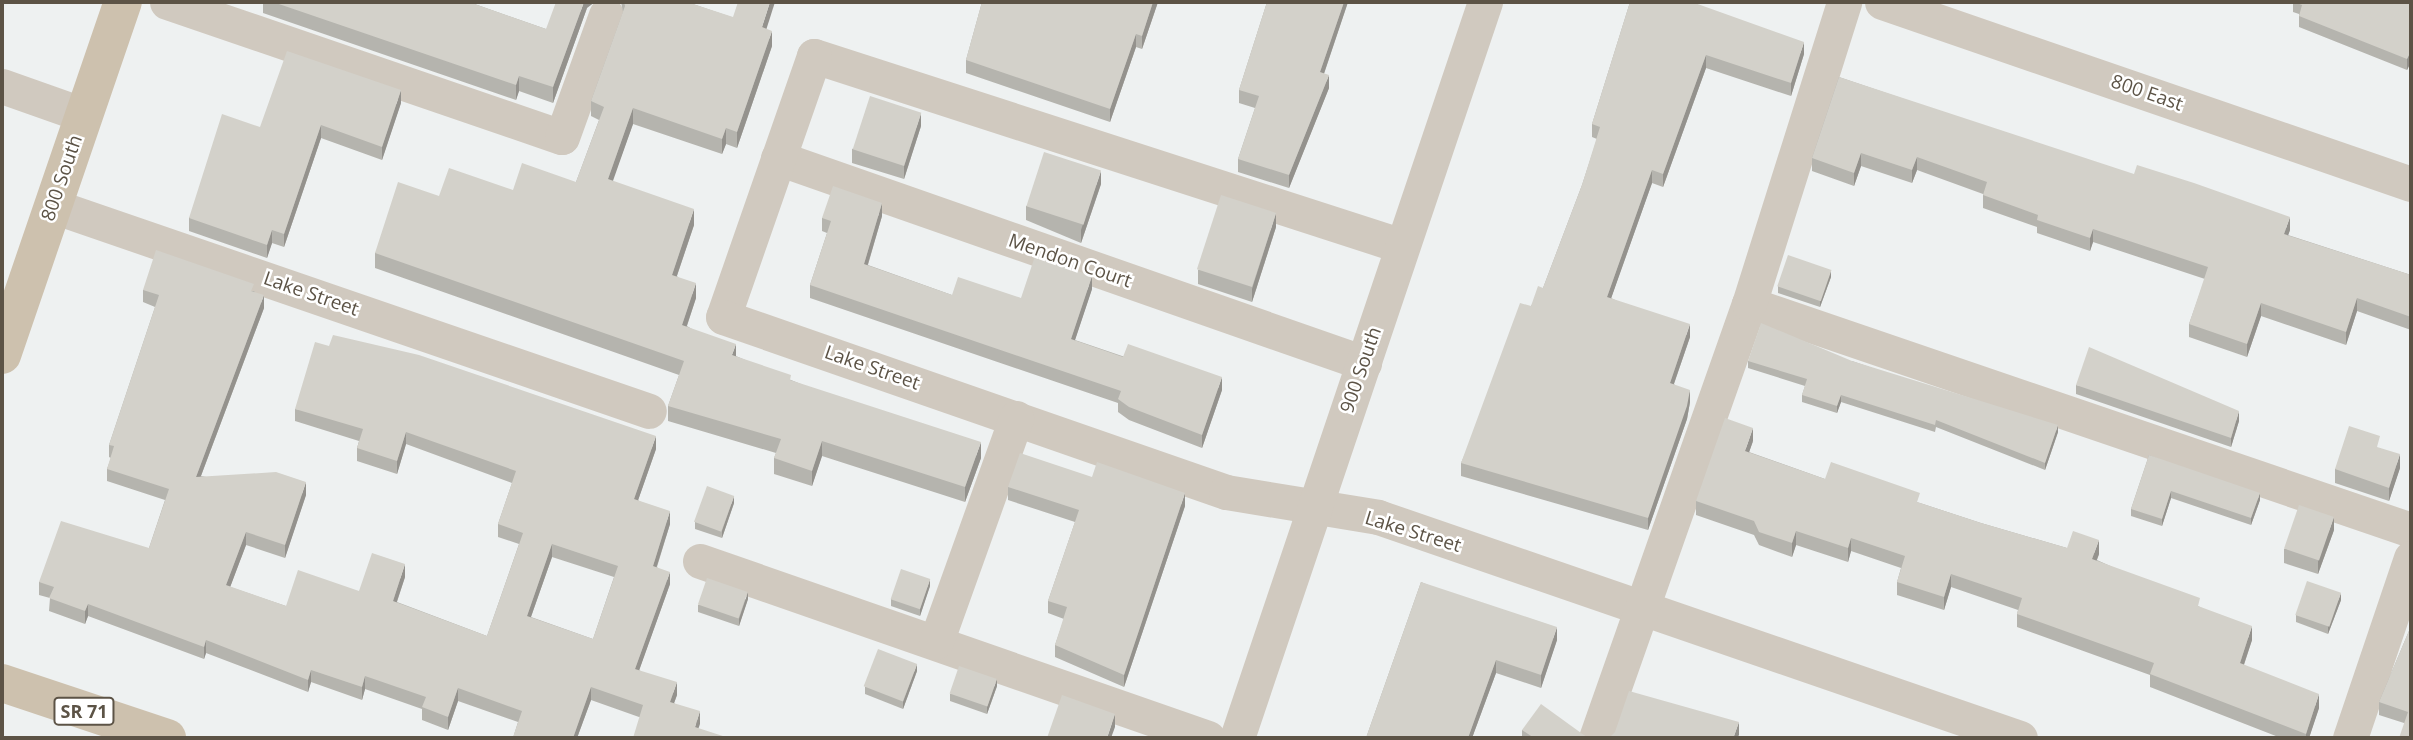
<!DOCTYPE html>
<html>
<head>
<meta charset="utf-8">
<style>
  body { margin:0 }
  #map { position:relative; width:2413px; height:740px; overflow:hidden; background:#eef1f1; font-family:"Open Sans",sans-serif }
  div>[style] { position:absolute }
  .minor>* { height:35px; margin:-17.5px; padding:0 17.5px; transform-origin:17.5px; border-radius:17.5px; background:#d0c9bf }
  .major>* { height:38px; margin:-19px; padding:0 19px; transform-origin:19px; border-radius:19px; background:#cdc1ae }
  .wall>* { inset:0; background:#b5b4ae }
  .shaded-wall>* { inset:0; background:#94928d }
  .building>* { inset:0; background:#d3d1ca; transform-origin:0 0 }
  span { translate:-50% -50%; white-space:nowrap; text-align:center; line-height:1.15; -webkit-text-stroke:5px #fff; paint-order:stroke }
  .shield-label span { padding:2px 5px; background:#fff; border:2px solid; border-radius:5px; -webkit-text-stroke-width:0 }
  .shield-label { font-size:18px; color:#5c5346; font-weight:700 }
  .street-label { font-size:19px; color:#5c5346 }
  .frame { position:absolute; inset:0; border:4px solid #5c5346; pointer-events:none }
</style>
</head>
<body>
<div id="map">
  <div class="minor">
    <i style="left:167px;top:2px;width:417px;rotate:18.9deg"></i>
    <i style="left:562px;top:137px;width:130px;rotate:-70.2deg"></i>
    <i style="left:1882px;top:2px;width:559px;rotate:18.99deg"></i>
    <i style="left:2px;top:86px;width:87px;rotate:19.5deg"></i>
    <i style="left:778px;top:158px;width:621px;rotate:19.28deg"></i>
    <i style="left:53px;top:206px;width:630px;rotate:18.98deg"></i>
    <i style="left:1402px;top:246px;width:618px;rotate:-162.09deg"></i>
    <i style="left:814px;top:56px;width:276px;rotate:109.2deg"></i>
    <i style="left:723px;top:317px;width:533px;rotate:19.18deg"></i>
    <i style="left:1226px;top:492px;width:154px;rotate:9.3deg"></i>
    <i style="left:1378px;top:517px;width:679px;rotate:19deg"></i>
    <i style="left:1749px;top:304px;width:700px;rotate:18.85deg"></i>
    <i style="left:700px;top:561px;width:538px;rotate:19.21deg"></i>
    <i style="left:936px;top:642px;width:238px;rotate:-70.3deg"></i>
    <i style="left:1237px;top:738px;width:777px;rotate:-71.38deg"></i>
    <i style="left:1596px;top:738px;width:460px;rotate:-70.6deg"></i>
    <i style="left:1749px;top:304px;width:317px;rotate:-72.5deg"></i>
    <i style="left:2350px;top:738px;width:190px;rotate:-71.3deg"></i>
  </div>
  <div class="major">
    <i style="left:2px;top:355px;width:373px;rotate:-71.1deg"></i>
    <i style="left:2px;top:683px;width:174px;rotate:18.4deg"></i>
  </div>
  <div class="wall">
    <i style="clip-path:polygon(263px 2px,469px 2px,546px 29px,587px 8px,553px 103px,519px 91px,516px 100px,263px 13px)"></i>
    <i style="clip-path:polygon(621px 2px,687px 2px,766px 29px,772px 46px,737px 148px,726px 144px,722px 154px,633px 124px,612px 181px,694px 225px,677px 276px,696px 298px,687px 326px,736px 356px,791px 380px,981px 458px,965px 502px,822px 456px,812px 486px,774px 474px,774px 458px,776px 453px,668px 421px,668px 406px,679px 375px,375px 268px,375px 253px,439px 196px,513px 190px,576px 182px,599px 120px,591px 116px,591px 101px,623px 12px)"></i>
    <i style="clip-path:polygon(982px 2px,1158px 2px,1142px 49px,1136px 47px,1110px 122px,966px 73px,966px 60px)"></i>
    <i style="clip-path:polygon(1267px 2px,1348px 2px,1324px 74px,1329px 88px,1289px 188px,1238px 172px,1238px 159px,1255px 108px,1239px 103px,1239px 90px)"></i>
    <i style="clip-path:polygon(1630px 2px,1804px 54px,1791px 96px,1706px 68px,1663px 187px,1652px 183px,1611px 298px,1690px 337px,1674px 384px,1690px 402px,1687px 419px,1648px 530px,1461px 476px,1461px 463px,1531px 306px,1543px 288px,1582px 185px,1597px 139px,1592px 137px,1592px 124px)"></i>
    <i style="clip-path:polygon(2293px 2px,2411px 2px,2411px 64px,2410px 64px,2407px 70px,2299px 27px,2299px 14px,2293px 12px)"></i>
    <i style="clip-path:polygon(1839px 77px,2290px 230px,2288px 235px,2411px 275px,2411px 330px,2357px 311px,2346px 345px,2261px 316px,2247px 357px,2189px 337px,2189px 324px,2205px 279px,2093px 242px,2090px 251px,2037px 233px,2037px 227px,1983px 208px,1983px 194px,1917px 170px,1912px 183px,1861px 166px,1854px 186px,1812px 171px,1812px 158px)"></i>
    <i style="clip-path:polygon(401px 103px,382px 160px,321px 138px,284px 247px,272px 243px,267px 258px,189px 231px,189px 218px,260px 127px)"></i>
    <i style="clip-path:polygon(921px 126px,904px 179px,852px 163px,852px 149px)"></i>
    <i style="clip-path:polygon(1101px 184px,1081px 243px,1026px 220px,1026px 206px)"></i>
    <i style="clip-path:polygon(882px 216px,868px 265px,952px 295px,1021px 298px,1092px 289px,1075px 340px,1222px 390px,1202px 448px,1129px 420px,1118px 412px,1118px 403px,810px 298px,810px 285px,827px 233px,822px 231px,822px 218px)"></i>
    <i style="clip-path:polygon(1276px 227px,1252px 302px,1198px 284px,1198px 270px)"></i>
    <i style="clip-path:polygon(1831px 277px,1820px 307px,1778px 293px,1778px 286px)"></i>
    <i style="clip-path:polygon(evenodd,143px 290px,254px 291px,264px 308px,201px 476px,306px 495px,285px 558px,246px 545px,230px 587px,286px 606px,359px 591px,405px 577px,397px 602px,487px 636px,519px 544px,498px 537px,498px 524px,512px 483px,406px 444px,397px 474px,357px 461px,357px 448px,359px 441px,295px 421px,295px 409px,656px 449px,638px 500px,670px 524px,657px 567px,670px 584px,639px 670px,677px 695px,674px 703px,700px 724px,639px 717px,591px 700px,577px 738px,513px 738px,518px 722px,458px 701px,448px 730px,422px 720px,422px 709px,365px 689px,362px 700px,311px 682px,308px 692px,206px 653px,204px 659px,88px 616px,85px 624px,49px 611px,50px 598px,39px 595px,39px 582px,149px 548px,165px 500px,107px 481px,107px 469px,111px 458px,109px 457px,109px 445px,155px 307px,143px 302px,143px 290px,552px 557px,614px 577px,593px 639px,531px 617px,552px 557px)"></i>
    <i style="clip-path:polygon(1748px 361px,1852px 361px,2058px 432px,2045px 470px,1936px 427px,1935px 432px,1841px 402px,1837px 413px,1802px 402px,1802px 395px,1805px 386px,1748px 368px)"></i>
    <i style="clip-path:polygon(2076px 385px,2239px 421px,2231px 447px,2076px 394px)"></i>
    <i style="clip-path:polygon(1753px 441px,1749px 452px,1825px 479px,1920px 503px,1981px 523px,2067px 548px,2099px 554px,2097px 560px,2200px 607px,2252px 640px,2244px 665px,2319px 708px,2309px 738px,2281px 738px,2150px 687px,2150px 675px,2017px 627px,2017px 614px,2018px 610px,1951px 587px,1944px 610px,1897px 595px,1897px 582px,1901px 568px,1851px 551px,1848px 562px,1796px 545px,1792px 557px,1759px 545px,1754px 535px,1696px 515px,1696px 501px)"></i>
    <i style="clip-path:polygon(2380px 448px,2400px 468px,2389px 501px,2335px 483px,2335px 469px)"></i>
    <i style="clip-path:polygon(2149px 455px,2260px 500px,2251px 525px,2171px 498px,2162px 526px,2131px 516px,2131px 509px)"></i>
    <i style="clip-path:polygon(1092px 477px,1185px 506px,1124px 687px,1055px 657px,1055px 645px,1064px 619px,1048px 613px,1048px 601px,1075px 522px,1008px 500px,1008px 487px)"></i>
    <i style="clip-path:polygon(734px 503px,722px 538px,695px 529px,695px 522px)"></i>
    <i style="clip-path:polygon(2334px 530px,2318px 574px,2284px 563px,2284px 549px)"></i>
    <i style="clip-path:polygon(1421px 582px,1557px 640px,1541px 688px,1496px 673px,1472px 738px,1366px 738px)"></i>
    <i style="clip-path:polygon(930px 586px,920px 616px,891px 606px,891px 599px)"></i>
    <i style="clip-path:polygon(748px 599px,739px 626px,698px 612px,698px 605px)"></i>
    <i style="clip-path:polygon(2341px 600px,2328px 634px,2296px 622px,2296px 615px)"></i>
    <i style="clip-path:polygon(2411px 626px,2411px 738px,2404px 723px,2379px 715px,2379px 702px)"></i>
    <i style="clip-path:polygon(917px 671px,903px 709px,865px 694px,865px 687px)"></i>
    <i style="clip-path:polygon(997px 686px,987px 714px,950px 701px,950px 694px)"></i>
    <i style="clip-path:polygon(1522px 730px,1588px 738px,1522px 738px)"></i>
  </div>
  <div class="shaded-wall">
    <i style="clip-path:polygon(584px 2px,595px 2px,587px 8px,553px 103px,553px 87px)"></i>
    <i style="clip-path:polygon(770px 2px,775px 2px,762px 43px,762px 27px)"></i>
    <i style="clip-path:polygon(1153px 2px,1158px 2px,1142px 49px,1142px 36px)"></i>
    <i style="clip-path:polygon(1344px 2px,1348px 2px,1320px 85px,1320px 72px)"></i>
    <i style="clip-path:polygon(772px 31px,772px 46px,737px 148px,737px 132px)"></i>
    <i style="clip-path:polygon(1136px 34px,1136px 47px,1110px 122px,1110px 109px)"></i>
    <i style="clip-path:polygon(1804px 42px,1804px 54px,1791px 96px,1791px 83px)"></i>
    <i style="clip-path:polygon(2410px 53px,2410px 64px,2407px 70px,2407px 59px)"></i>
    <i style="clip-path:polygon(1706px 55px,1706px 68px,1663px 187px,1663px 174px)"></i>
    <i style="clip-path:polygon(1329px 75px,1329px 88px,1289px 188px,1289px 175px)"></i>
    <i style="clip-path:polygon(519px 76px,519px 91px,516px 100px,516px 85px)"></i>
    <i style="clip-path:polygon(401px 90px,401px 103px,382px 160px,382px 147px)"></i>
    <i style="clip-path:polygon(633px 108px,633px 124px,608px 195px,608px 179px)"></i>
    <i style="clip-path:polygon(921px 113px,921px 126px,904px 179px,904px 166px)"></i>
    <i style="clip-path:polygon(321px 125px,321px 138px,284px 247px,284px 234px)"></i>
    <i style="clip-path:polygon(726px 128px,726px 144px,722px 154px,722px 139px)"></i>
    <i style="clip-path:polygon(1861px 153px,1861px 166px,1854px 186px,1854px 173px)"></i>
    <i style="clip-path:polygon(1917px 157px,1917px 170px,1912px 183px,1912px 170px)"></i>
    <i style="clip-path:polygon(1652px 170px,1652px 183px,1607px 310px,1607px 297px)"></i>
    <i style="clip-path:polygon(1101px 171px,1101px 184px,1081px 243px,1081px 230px)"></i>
    <i style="clip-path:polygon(882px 203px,882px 216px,864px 277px,864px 264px)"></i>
    <i style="clip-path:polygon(694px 209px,694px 225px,672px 290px,672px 275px)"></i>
    <i style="clip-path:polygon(1276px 213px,1276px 227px,1252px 302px,1252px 289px)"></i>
    <i style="clip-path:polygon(2290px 217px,2290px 230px,2284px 247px,2284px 234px)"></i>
    <i style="clip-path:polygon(2093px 229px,2093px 242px,2090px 251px,2090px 238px)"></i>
    <i style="clip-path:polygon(272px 230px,272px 243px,267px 258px,267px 245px)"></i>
    <i style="clip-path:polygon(1831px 270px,1831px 277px,1820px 307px,1820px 300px)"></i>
    <i style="clip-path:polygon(1092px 276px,1092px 289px,1071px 352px,1071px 339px)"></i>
    <i style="clip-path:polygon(696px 283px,696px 298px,682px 340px,682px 325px)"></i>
    <i style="clip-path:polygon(264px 295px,264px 308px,196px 489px,196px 477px)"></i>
    <i style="clip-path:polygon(2357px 298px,2357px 311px,2346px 345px,2346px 332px)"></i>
    <i style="clip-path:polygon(2261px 303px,2261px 316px,2247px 357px,2247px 344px)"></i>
    <i style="clip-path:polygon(1690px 324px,1690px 337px,1670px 395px,1670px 383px)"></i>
    <i style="clip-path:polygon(736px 344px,736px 360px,732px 355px)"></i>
    <i style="clip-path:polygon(1222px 377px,1222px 390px,1202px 448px,1202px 435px)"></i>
    <i style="clip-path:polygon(1690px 390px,1690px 402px,1687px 419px,1648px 530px,1648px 518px)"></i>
    <i style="clip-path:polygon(1841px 395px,1841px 402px,1837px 413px,1837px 406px)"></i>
    <i style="clip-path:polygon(2239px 411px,2239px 421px,2231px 447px,2231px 438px)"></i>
    <i style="clip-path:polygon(2058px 425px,2058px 432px,2045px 470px,2045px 463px)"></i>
    <i style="clip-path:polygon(1753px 428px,1753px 441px,1745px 464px,1745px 451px)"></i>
    <i style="clip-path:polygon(406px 432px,406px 444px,397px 474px,397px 461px)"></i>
    <i style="clip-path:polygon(656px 436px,656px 449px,634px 512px,634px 499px)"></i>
    <i style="clip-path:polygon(822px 441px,822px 456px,812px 486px,812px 471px)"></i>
    <i style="clip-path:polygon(981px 442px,981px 458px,965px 502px,965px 487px)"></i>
    <i style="clip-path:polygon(2400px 454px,2400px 468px,2389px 501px,2389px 488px)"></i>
    <i style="clip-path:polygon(306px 482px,306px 495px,285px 558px,285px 545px)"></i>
    <i style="clip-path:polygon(2171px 491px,2171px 498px,2162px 526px,2162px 519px)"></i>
    <i style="clip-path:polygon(1185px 493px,1185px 506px,1124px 687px,1124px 675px)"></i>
    <i style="clip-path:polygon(2260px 493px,2260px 500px,2251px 525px,2251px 518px)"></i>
    <i style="clip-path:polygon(734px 496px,734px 503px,722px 538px,722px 531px)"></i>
    <i style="clip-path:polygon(670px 511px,670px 524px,653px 578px,653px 566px)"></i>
    <i style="clip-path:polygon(2334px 517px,2334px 530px,2318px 574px,2318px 561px)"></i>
    <i style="clip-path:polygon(1796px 531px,1796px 545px,1792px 557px,1792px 543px)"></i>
    <i style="clip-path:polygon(246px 532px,246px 545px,226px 598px,226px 585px)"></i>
    <i style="clip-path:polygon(1851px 538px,1851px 551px,1848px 562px,1848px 548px)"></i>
    <i style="clip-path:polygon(2099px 540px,2099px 554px,2092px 572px,2092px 559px)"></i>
    <i style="clip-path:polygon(552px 544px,552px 557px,527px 628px,527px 616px)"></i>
    <i style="clip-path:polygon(405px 564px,405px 577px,393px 613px,393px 601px)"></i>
    <i style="clip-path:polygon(670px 572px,670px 584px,635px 682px,635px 669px)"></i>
    <i style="clip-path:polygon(1951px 574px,1951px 587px,1944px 610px,1944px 597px)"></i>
    <i style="clip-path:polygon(930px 579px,930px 586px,920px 616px,920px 609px)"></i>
    <i style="clip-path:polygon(748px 592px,748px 599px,739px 626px,739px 619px)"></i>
    <i style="clip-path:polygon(2341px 593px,2341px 600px,2328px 634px,2328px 627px)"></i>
    <i style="clip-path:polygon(88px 604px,88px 616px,85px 624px,85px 611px)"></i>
    <i style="clip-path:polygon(2252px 626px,2252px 640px,2240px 676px,2240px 663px)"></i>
    <i style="clip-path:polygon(1557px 627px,1557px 640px,1541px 688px,1541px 675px)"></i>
    <i style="clip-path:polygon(206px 640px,206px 653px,204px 659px,204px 647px)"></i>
    <i style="clip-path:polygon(1496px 660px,1496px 673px,1472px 738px,1468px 738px)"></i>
    <i style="clip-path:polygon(917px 664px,917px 671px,903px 709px,903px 702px)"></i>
    <i style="clip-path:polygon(311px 670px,311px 682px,308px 692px,308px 680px)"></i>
    <i style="clip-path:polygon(365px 676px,365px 689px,362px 700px,362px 687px)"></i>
    <i style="clip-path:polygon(997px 679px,997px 686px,987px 714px,987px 707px)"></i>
    <i style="clip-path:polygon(677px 682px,677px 695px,670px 714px,670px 702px)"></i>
    <i style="clip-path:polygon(591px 687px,591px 700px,577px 738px,573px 738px)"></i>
    <i style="clip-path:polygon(458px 688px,458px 701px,448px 730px,448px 717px)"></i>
    <i style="clip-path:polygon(2319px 694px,2319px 708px,2309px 738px,2306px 738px,2306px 734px)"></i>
    <i style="clip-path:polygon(700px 711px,700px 724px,695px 738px,695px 727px)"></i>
    <i style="clip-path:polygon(1115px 714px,1115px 727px,1111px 738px,1107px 738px)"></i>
    <i style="clip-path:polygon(1739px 722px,1739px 735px,1737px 738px,1734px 736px)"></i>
  </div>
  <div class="building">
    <i style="clip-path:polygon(273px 2px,469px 2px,546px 29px,556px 2px,584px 2px,553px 87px,519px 76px,516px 85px)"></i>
    <i style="clip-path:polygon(624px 2px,687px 2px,733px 17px,738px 2px,770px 2px,762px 27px,772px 31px,737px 132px,726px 128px,722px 139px,633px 108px,608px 179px,694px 209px,672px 275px,696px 283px,682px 325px,736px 344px,732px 355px,791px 375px,790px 380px,981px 442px,965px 487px,822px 441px,812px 471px,774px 458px,781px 439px,668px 406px,684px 361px,375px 253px,398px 182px,439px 196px,449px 168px,513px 190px,522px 163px,576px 182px,604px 107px,591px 101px,625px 6px)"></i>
    <i style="clip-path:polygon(982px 2px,1153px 2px,1142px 36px,1136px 34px,1110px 109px,966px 60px)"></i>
    <i style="clip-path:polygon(1267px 2px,1344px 2px,1320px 72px,1329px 75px,1289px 175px,1238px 159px,1259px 96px,1239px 90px)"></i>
    <i style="clip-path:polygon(1630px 2px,1692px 2px,1804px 42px,1791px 83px,1706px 55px,1663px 174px,1652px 170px,1607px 297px,1690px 324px,1670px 383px,1690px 390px,1687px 406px,1648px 518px,1461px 463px,1520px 303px,1531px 306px,1538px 286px,1543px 288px,1582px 185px,1600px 127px,1592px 124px)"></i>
    <i style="clip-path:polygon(2294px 2px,2411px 2px,2411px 53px,2410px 53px,2407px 59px,2299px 16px,2302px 5px)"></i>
    <i style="clip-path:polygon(287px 51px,401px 90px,382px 147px,321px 125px,284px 234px,272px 230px,267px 245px,189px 218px,222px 114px,260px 127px)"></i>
    <i style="clip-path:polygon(1839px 77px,2134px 174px,2137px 165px,2194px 183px,2290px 217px,2284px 234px,2411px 275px,2411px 317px,2357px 298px,2346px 332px,2261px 303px,2247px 344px,2189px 324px,2208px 267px,2093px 229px,2090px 238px,2037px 220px,2038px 215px,1983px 195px,1987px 182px,1917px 157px,1912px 170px,1861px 153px,1854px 173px,1812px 158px)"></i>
    <i style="left:870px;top:96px;width:54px;height:56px;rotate:18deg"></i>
    <i style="left:1044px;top:152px;width:60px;height:57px;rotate:18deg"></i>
    <i style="clip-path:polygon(833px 186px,882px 203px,864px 264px,952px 295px,958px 277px,1021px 298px,1035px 256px,1092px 276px,1071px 339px,1123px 357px,1128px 344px,1222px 377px,1202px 435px,1129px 407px,1118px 399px,1121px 391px,810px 285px,831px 221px,822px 218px)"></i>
    <i style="left:1221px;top:195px;width:58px;height:78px;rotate:18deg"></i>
    <i style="clip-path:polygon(evenodd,156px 250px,254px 284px,251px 291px,264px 295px,196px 477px,276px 472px,306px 482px,285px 545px,246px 532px,226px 585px,286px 606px,298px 570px,359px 591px,372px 553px,405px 564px,393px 601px,487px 636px,523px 533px,498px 524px,516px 471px,406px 432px,397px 461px,357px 448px,363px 429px,295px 409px,315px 342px,329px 346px,333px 335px,419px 355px,656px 436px,634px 499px,670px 511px,653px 566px,670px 572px,635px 669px,677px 682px,670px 702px,700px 711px,695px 727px,729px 738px,633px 738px,643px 705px,591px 687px,573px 738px,517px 738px,513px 737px,522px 711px,458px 688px,448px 717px,422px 707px,426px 697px,365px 676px,362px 687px,311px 670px,308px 680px,206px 640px,204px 647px,88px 604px,85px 611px,49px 598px,54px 587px,39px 582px,61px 521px,149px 548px,169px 489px,107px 469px,114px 446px,109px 445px,159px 295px,143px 290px,156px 250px,552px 544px,618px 566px,593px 639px,527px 616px,552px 544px)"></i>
    <i style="left:1788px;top:255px;width:46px;height:33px;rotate:19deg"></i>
    <i style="clip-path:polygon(1761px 323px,1852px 361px,2058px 425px,2045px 463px,1936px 420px,1935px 425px,1841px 395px,1837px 406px,1802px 395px,1807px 379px,1748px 361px)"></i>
    <i style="clip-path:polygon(2089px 347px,2239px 411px,2231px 438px,2076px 385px)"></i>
    <i style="clip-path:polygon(1725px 418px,1753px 428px,1745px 451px,1825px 479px,1831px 462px,1920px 493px,1917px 502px,1981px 523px,2067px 548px,2073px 531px,2099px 540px,2092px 559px,2200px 598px,2198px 606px,2252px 626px,2240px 663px,2319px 694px,2306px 734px,2150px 674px,2154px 663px,2017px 614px,2022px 598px,1951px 574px,1944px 597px,1897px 582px,1905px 556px,1851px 538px,1848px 548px,1796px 531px,1792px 543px,1759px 532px,1754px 521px,1696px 501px)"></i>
    <i style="clip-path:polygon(2349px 426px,2380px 436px,2377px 447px,2400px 454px,2389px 488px,2335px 469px)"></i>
    <i style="clip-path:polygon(1020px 453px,1092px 477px,1097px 462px,1185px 493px,1124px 675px,1055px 645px,1067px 607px,1048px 601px,1079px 510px,1008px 487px)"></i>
    <i style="clip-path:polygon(2149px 455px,2260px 493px,2251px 518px,2171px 491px,2162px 519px,2131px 509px)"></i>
    <i style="left:707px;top:486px;width:29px;height:38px;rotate:20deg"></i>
    <i style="left:2299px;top:505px;width:37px;height:46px;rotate:19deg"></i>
    <i style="left:901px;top:569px;width:31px;height:32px;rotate:19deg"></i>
    <i style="left:707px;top:578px;width:43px;height:28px;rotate:19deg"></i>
    <i style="left:2307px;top:581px;width:36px;height:36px;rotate:19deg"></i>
    <i style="clip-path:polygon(1421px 582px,1557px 627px,1541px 675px,1496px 660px,1468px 738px,1366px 738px)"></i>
    <i style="clip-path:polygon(2411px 626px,2411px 738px,2399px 738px,2408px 712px,2379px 702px)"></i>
    <i style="left:878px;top:649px;width:42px;height:40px;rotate:21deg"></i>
    <i style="left:959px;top:666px;width:40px;height:29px;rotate:19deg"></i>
    <i style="clip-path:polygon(1629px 691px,1739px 722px,1734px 736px,1737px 738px,1609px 738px,1615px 732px)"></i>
    <i style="clip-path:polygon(1062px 695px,1115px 714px,1107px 738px,1047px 738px)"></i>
    <i style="clip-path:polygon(1541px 704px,1588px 738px,1534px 738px,1522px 730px)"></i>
  </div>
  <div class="shield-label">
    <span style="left:84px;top:711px">SR 71</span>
  </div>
  <div class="street-label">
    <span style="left:2147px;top:93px;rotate:19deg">800 East</span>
    <span style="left:62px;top:178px;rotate:-71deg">800 South</span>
    <span style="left:1070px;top:261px;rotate:19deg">Mendon Court</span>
    <span style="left:311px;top:294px;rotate:19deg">Lake Street</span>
    <span style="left:872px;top:368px;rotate:19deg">Lake Street</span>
    <span style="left:1361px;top:370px;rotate:-71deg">900 South</span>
    <span style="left:1413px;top:532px;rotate:17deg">Lake Street</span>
  </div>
  <div class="frame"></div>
</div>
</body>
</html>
